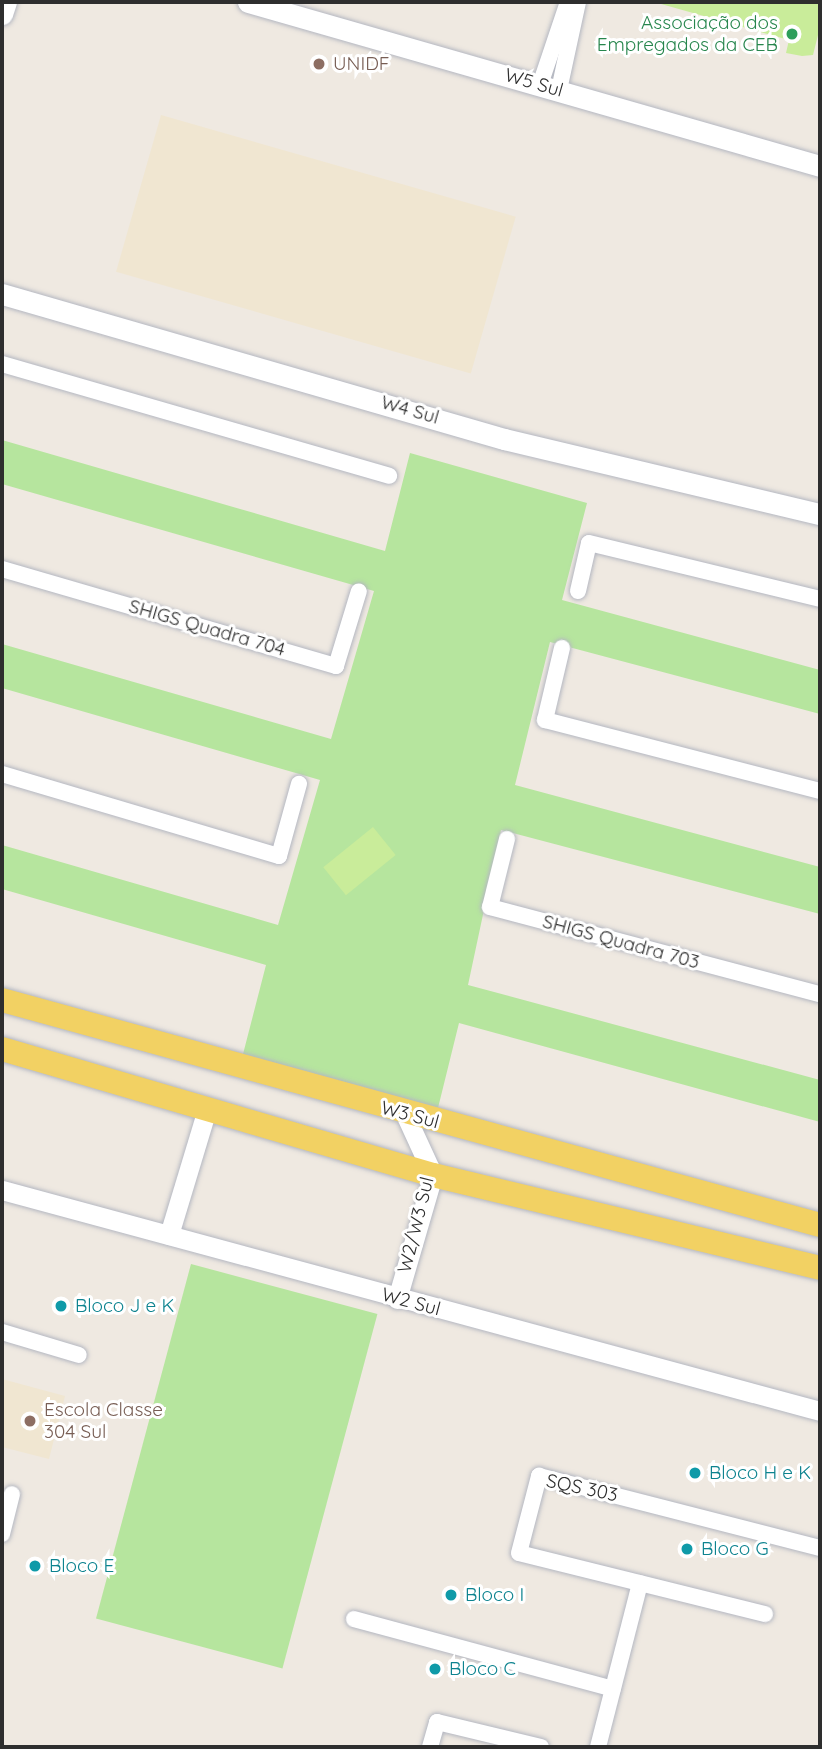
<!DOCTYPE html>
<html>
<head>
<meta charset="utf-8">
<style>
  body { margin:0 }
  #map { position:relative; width:822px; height:1749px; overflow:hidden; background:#efe9e1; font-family:Quicksand,sans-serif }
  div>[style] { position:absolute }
  .education>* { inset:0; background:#f0e6d1; transform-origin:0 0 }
  .green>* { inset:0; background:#b6e59e; transform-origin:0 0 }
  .pitch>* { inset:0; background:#c9ec9a; transform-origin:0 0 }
  .roads { filter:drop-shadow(0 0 2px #b4b7c1) drop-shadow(0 0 2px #b4b7c1) }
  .minor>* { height:16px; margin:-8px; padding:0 8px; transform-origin:8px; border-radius:8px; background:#fff }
  .tertiary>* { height:19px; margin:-9.5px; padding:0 9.5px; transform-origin:9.5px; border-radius:9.5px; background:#fff }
  .secondary>* { height:21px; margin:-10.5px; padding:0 10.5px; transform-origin:10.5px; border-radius:10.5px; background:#fff }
  .primary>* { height:24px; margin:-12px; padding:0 12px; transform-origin:12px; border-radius:12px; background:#f2d163 }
  .dots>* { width:19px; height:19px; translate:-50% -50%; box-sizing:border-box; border:4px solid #fff; border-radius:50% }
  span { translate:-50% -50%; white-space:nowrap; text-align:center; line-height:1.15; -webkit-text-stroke:6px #fff; paint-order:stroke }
  .leisure-label { font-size:19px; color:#27864d }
  .right { translate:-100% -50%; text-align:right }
  .education-label { font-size:19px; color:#785e54 }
  .left { translate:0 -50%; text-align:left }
  .street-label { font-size:19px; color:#2e2e2e }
  .culture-label { font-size:19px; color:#0d838f }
  .frame { position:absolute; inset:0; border:4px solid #2e2e2e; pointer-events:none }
</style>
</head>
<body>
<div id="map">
  <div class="education">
    <i style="left:161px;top:115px;width:369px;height:163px;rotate:16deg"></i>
    <i style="clip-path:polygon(2px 1379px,65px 1396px,49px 1459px,2px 1447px)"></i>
  </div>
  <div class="green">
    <i style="clip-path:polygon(2px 440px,385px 551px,410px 453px,587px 503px,562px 600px,820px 670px,820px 714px,550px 642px,515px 785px,820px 867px,820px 914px,501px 830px,468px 985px,820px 1080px,820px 1122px,459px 1023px,438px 1108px,242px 1058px,266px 965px,2px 889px,2px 845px,278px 925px,320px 780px,2px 688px,2px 644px,331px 739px,374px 591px,2px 484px)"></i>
    <i style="left:191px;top:1264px;width:193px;height:367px;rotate:15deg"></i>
  </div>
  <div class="pitch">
    <i style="clip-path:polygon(654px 2px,820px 2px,820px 27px,813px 55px,802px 56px,786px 53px,789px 40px)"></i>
    <i style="left:373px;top:827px;width:36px;height:64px;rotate:51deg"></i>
  </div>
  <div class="roads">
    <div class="minor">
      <i style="left:540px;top:85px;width:88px;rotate:-71.4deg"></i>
      <i style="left:559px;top:90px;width:90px;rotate:-77.8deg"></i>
      <i style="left:2px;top:364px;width:403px;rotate:16.1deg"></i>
      <i style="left:2px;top:569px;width:348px;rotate:16.2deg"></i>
      <i style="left:336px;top:666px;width:78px;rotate:-73deg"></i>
      <i style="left:578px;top:591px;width:49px;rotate:-77.1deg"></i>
      <i style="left:589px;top:543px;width:238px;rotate:13.6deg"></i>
      <i style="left:562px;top:648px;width:74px;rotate:103.3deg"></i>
      <i style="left:545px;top:720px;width:284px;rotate:14.5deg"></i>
      <i style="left:2px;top:774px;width:289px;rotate:16.5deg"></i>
      <i style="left:279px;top:856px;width:75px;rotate:-74.5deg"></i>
      <i style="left:507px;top:839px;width:70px;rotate:104deg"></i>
      <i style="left:490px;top:907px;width:341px;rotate:14.8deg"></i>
      <i style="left:2px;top:1332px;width:80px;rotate:16.6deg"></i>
      <i style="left:2px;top:1534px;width:41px;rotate:-76deg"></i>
      <i style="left:765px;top:1614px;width:253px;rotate:-166.1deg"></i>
      <i style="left:519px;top:1553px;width:80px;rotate:-75.4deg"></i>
      <i style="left:539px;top:1476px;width:290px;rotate:14.4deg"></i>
      <i style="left:354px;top:1619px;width:268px;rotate:15.1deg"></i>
      <i style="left:430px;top:1747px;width:26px;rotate:-74deg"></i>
      <i style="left:437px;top:1722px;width:107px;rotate:13.5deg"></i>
      <i style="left:598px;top:1747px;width:169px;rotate:-75.6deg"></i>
    </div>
    <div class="tertiary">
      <i style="left:2px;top:1190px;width:847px;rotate:15.12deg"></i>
      <i style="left:169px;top:1235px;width:132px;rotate:-73.2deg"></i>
      <i style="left:397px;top:1299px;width:129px;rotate:-73.8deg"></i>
      <i style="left:433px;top:1175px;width:67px;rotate:-114.7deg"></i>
    </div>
    <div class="secondary">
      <i style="left:248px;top:2px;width:595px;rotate:16deg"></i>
      <i style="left:2px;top:14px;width:13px;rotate:-72deg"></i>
      <i style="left:2px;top:294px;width:523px;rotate:16.11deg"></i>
      <i style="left:504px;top:439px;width:325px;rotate:13.4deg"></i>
    </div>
    <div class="primary">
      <i style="left:2px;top:1000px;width:848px;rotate:15.38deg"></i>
      <i style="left:2px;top:1049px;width:449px;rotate:16.3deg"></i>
      <i style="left:433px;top:1175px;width:398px;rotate:13.5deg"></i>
    </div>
  </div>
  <div class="dots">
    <i style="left:792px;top:34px;background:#2e9e5b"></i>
    <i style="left:319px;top:64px;background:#8d6e63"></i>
    <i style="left:61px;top:1306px;background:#0f9aa8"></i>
    <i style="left:30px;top:1421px;background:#8d6e63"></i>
    <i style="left:695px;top:1473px;background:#0f9aa8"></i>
    <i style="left:687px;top:1549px;background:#0f9aa8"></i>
    <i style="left:35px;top:1566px;background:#0f9aa8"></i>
    <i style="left:451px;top:1595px;background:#0f9aa8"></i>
    <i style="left:435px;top:1669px;background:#0f9aa8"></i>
  </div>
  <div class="leisure-label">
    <span class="right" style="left:778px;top:34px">Associação dos<br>Empregados da CEB</span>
  </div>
  <div class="education-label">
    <span class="left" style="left:333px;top:64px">UNIDF</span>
    <span class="left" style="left:44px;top:1421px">Escola Classe<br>304 Sul</span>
  </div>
  <div class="street-label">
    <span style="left:534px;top:83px;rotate:16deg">W5 Sul</span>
    <span style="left:410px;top:410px;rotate:16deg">W4 Sul</span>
    <span style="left:207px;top:628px;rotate:16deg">SHIGS Quadra 704</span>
    <span style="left:621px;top:942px;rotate:15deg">SHIGS Quadra 703</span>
    <span style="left:410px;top:1115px;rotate:15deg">W3 Sul</span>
    <span style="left:416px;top:1225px;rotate:-76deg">W2/W3 Sul</span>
    <span style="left:411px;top:1302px;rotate:15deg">W2 Sul</span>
    <span style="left:582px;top:1488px;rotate:12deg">SQS 303</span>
  </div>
  <div class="culture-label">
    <span class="left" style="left:75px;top:1306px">Bloco J e K</span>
    <span class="left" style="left:709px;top:1473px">Bloco H e K</span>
    <span class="left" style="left:701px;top:1549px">Bloco G</span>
    <span class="left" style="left:49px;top:1566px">Bloco E</span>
    <span class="left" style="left:465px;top:1595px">Bloco I</span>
    <span class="left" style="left:449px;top:1669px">Bloco C</span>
  </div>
  <div class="frame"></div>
</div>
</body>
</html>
